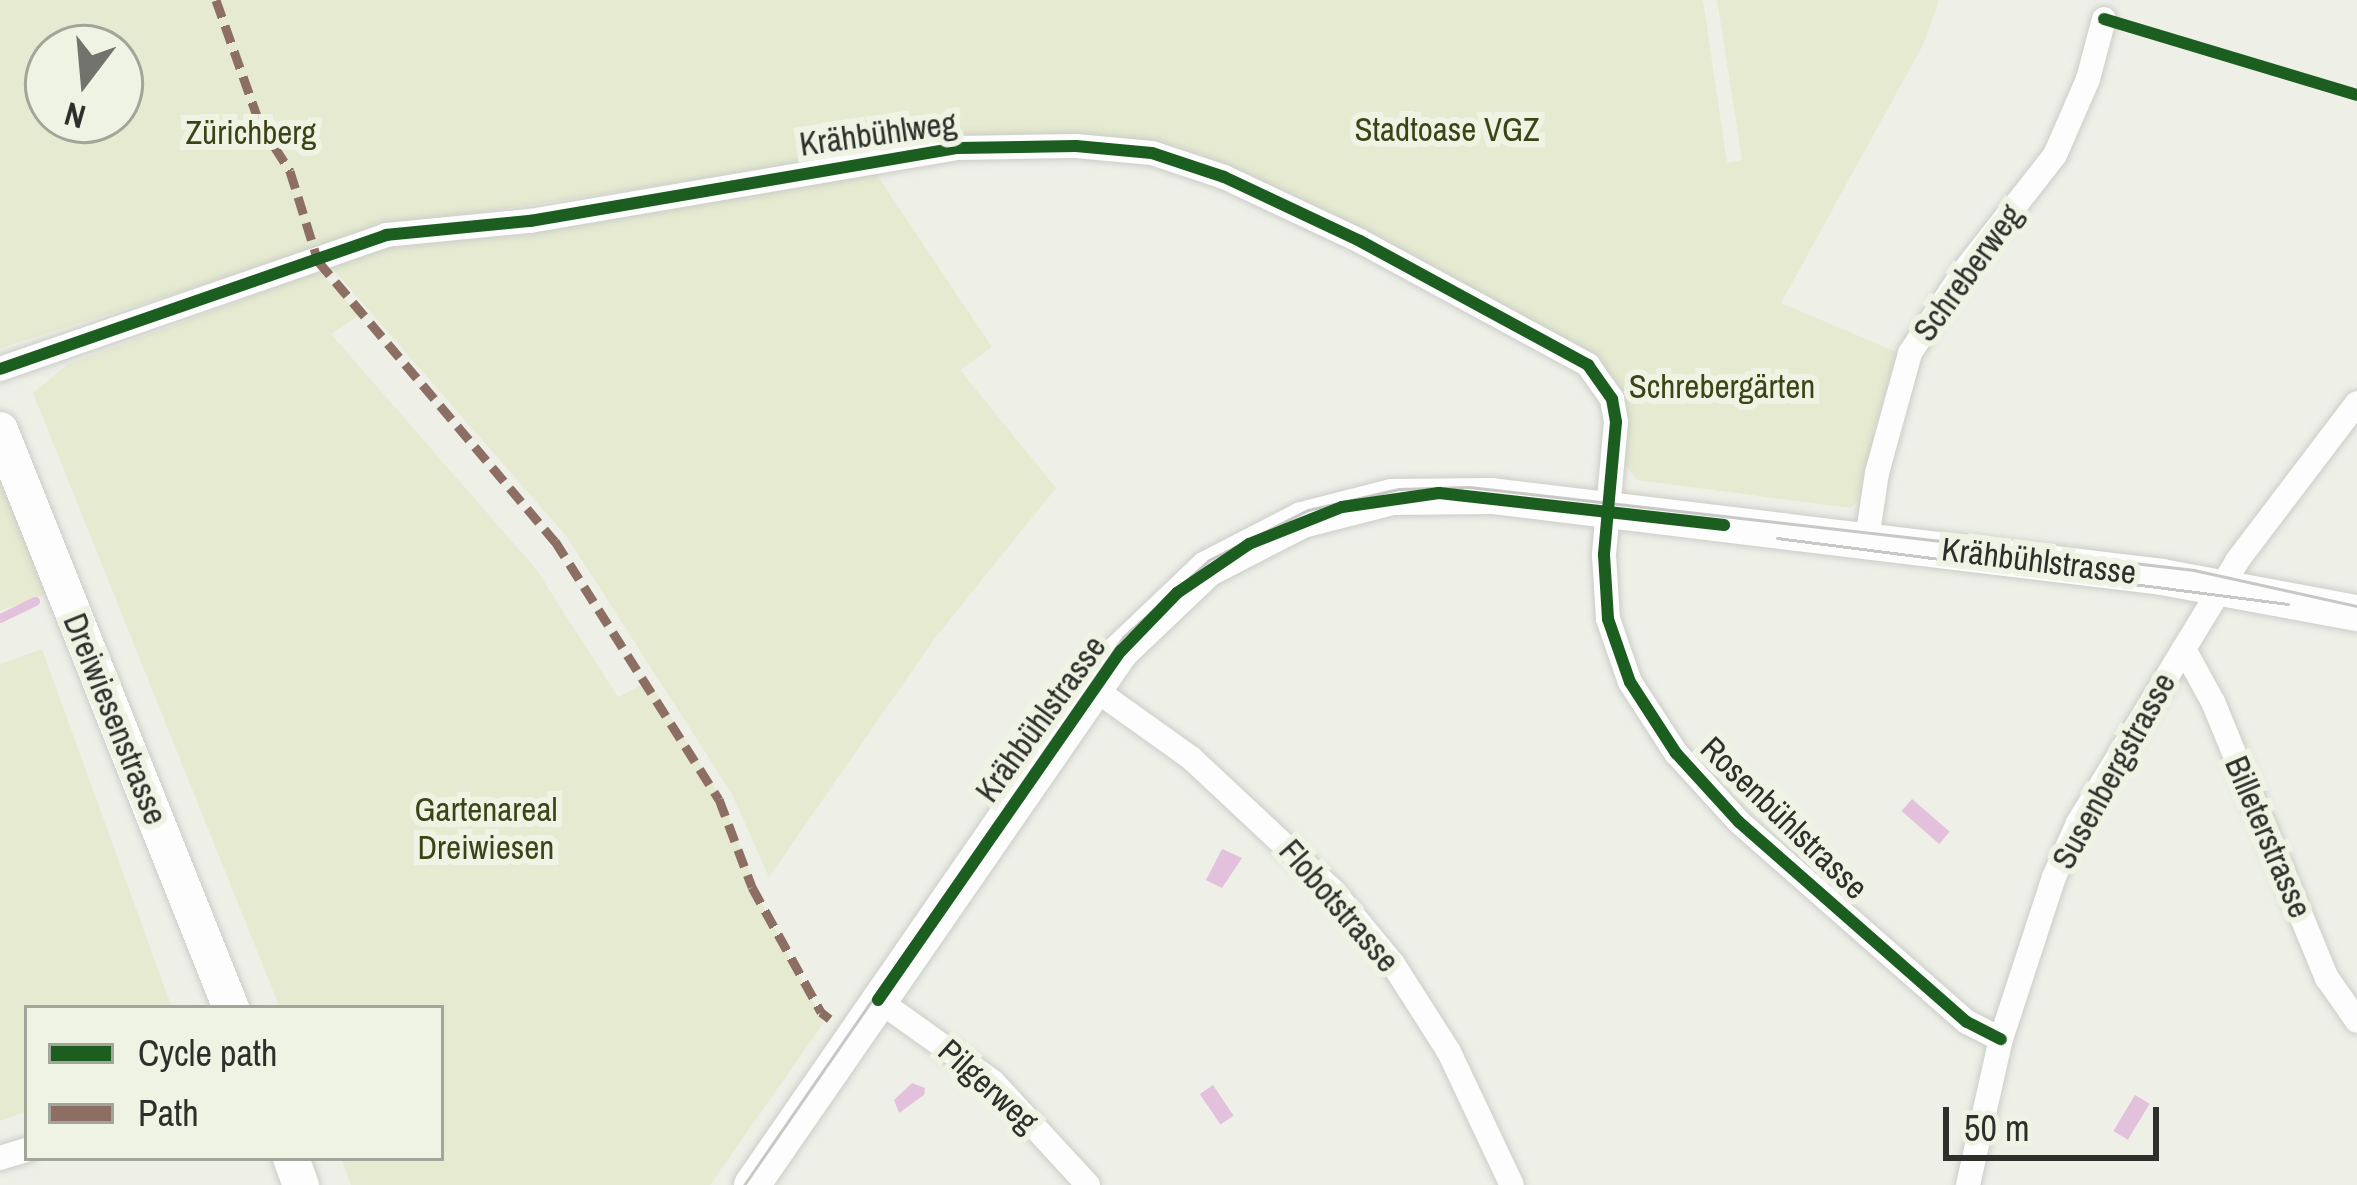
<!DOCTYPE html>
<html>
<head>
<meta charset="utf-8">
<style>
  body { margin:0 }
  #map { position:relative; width:2357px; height:1185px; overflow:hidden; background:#eef0e8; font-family:"Archivo Narrow",sans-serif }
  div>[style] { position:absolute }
  .green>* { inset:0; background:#e5ead0 }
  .water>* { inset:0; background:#e3c0db; transform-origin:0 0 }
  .stream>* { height:9px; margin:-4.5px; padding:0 4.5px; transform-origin:4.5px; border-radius:4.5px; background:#e3c0db }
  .roads { filter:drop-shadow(0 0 3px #cbcdc7) drop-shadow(0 0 3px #cbcdc7) }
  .street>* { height:24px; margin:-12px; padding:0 12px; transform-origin:12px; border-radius:12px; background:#fcfdfc }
  .secondary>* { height:36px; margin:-18px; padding:0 18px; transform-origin:18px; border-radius:18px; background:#fcfdfc }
  .tram>* { height:3px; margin:-1.5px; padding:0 1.5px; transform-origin:1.5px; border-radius:1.5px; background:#c7c7c5 }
  .quiet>* { height:9px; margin-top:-4.5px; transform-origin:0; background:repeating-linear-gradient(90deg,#8d6e63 0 18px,transparent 0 27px) }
  .cycleway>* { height:12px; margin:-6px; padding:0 6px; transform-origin:6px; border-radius:6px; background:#1b5e20 }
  span { translate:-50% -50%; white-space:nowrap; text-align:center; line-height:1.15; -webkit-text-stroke:12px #eff3e4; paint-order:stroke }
  .park-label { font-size:33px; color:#3c4317 }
  .street-label { font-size:33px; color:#2e2f2a }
  .legend { position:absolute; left:24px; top:1005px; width:420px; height:156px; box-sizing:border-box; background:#eff3e4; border:3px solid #a2a59a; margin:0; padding:15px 21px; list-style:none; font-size:36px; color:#2e2f2a }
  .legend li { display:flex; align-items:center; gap:24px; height:60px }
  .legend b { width:60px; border:3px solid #a2a59a }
  .north { position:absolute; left:24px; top:24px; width:120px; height:120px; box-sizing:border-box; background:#eff3e4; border:3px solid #a2a59a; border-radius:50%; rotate:196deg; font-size:33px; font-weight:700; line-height:48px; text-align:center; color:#2e2f2a }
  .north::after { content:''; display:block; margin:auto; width:42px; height:54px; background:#71736c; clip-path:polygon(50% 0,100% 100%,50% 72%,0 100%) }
  .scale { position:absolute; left:1943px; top:1107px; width:216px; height:54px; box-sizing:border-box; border:6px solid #2e2f2a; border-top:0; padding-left:15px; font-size:36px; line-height:42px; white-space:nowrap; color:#2e2f2a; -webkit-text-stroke:9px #eff3e4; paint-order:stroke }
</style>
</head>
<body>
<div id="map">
  <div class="green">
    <i style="clip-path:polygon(evenodd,0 0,1703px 0,1727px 163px,1742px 160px,1717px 0,1939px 0,1924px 43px,1781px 303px,1899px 353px,1875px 427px,1864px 495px,1850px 508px,1637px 480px,1623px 462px,1613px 382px,1228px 168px,987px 136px,390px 226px,0 348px,0 0,48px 48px,120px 48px,120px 120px,48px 120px,48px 48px)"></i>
    <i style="clip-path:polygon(869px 163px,992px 347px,960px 370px,1056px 488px,935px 638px,769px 877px,732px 794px,567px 537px,332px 268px,394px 246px,523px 235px)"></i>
    <i style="clip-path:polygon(320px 272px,359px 315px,331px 334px,536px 569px,618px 697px,649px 681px,724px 803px,758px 896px,824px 1022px,710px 1185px,351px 1185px,341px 1158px,441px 1158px,441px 1008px,280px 1008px,33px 393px,68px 364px)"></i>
    <i style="clip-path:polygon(0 464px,51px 592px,0 611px)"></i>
    <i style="clip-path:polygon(42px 649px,172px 1008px,27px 1008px,27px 1111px,0 1121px,0 664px)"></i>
  </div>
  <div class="water">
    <i style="left:1912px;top:799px;width:50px;height:16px;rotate:41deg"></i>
    <i style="clip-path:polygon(1222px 849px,1242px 858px,1222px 888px,1206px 880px)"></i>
    <i style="clip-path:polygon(912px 1083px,925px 1088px,924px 1095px,899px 1113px,894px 1100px)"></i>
    <i style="left:1213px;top:1085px;width:37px;height:16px;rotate:56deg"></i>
    <i style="left:2135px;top:1095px;width:17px;height:42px;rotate:31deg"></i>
  </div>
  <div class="stream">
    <i style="left:0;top:618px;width:39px;rotate:-26deg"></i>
  </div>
  <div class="roads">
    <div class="street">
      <i style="left:0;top:369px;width:409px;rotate:-19.1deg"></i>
      <i style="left:386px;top:235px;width:145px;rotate:-5.6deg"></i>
      <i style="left:530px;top:221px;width:434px;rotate:-9.7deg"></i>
      <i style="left:958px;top:148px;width:118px;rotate:-1deg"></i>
      <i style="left:1076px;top:146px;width:76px;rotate:5.3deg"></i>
      <i style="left:1152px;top:153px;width:76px;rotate:18.4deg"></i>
      <i style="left:1224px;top:177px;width:150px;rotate:25.2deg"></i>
      <i style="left:1360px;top:241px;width:260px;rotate:28.5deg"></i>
      <i style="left:1588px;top:365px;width:42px;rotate:54.8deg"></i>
      <i style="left:1612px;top:399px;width:23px;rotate:80deg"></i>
      <i style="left:1616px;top:422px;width:134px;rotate:95.2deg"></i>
      <i style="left:1604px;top:555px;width:64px;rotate:86.4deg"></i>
      <i style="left:1608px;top:619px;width:67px;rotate:70.8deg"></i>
      <i style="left:1630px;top:682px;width:85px;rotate:57.1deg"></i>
      <i style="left:1676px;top:753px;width:93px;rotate:47.6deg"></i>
      <i style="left:1739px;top:822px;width:303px;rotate:41.3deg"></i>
      <i style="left:1967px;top:1022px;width:38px;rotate:27deg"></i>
      <i style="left:1867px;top:539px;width:67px;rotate:-81.4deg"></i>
      <i style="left:1877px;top:473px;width:124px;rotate:-74.6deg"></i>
      <i style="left:1910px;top:353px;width:98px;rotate:-56.6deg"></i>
      <i style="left:1964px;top:271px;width:147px;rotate:-51.9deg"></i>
      <i style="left:2055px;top:155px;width:83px;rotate:-66.5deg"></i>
      <i style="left:2088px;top:79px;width:62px;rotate:-75.1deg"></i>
      <i style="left:2184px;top:649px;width:60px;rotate:61.3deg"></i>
      <i style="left:2213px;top:702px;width:299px;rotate:67.6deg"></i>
      <i style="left:2327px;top:978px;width:52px;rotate:55.1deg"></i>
      <i style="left:1093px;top:688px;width:120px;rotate:35.5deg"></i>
      <i style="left:1191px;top:758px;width:193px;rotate:43.1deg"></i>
      <i style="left:1332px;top:890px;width:96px;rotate:50.5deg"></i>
      <i style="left:1393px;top:964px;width:104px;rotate:57.5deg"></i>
      <i style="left:1449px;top:1052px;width:147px;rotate:64.7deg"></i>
      <i style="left:878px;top:1000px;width:141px;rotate:35.5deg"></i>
      <i style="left:993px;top:1082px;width:140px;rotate:47.3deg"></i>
      <i style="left:0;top:1158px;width:28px;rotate:-17deg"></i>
      <i style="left:1968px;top:1185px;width:150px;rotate:-77.3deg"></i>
      <i style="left:2001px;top:1039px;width:170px;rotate:-71.9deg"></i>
      <i style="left:2054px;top:877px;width:59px;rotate:-66deg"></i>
      <i style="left:2078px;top:823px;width:306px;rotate:-58.7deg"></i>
      <i style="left:2237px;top:561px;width:198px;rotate:-52.8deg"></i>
    </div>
    <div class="secondary">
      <i style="left:0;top:430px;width:622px;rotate:68.22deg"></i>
      <i style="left:291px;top:1158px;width:29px;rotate:70deg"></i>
      <i style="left:752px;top:1185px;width:649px;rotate:-55.36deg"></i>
      <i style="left:1121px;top:651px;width:119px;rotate:-43.6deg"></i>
      <i style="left:1207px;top:569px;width:107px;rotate:-27.3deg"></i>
      <i style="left:1302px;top:520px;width:93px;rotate:-14.3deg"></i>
      <i style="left:1392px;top:497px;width:100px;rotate:-0.6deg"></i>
      <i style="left:1492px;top:496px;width:675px;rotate:6.89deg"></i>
      <i style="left:2162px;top:577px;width:198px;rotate:10.5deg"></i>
    </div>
  </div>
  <div class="tram">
    <i style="left:1777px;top:538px;width:515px;rotate:7.36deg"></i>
    <i style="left:744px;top:1185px;width:666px;rotate:-55.33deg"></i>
    <i style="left:1123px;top:637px;width:115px;rotate:-41.8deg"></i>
    <i style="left:1209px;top:560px;width:111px;rotate:-26.8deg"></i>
    <i style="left:1308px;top:510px;width:93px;rotate:-13deg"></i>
    <i style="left:1399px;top:489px;width:70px;rotate:-1.6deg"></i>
    <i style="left:1469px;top:487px;width:730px;rotate:6.53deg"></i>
    <i style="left:2194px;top:570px;width:167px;rotate:12.5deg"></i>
  </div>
  <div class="quiet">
    <i style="left:216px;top:0;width:132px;rotate:70.5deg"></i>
    <i style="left:260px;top:124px;width:56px;rotate:57.4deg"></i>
    <i style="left:290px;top:171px;width:94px;rotate:72.7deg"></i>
    <i style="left:318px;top:261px;width:367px;rotate:49.8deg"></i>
    <i style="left:555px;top:541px;width:306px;rotate:57.6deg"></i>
    <i style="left:719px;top:799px;width:94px;rotate:69.4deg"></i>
    <i style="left:752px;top:887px;width:143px;rotate:61.1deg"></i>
    <i style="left:821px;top:1012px;width:11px;rotate:38deg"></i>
  </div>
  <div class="cycleway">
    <i style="left:2104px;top:19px;width:264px;rotate:16.7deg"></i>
    <i style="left:0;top:369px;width:409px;rotate:-19.1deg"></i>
    <i style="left:386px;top:235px;width:145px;rotate:-5.6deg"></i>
    <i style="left:530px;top:221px;width:434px;rotate:-9.7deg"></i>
    <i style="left:958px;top:148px;width:118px;rotate:-1deg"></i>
    <i style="left:1076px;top:146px;width:76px;rotate:5.3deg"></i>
    <i style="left:1152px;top:153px;width:76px;rotate:18.4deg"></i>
    <i style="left:1224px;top:177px;width:150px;rotate:25.2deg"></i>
    <i style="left:1360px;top:241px;width:260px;rotate:28.5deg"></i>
    <i style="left:1588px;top:365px;width:42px;rotate:54.8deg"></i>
    <i style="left:1612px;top:399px;width:23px;rotate:80deg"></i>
    <i style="left:1616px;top:422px;width:134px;rotate:95.2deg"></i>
    <i style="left:1604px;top:555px;width:64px;rotate:86.4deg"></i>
    <i style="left:1608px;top:619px;width:67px;rotate:70.8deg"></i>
    <i style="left:1630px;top:682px;width:85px;rotate:57.1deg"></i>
    <i style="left:1676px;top:753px;width:93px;rotate:47.6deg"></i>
    <i style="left:1739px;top:822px;width:303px;rotate:41.3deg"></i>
    <i style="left:1967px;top:1022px;width:38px;rotate:27deg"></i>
    <i style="left:878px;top:1000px;width:425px;rotate:-55.2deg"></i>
    <i style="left:1121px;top:651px;width:81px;rotate:-46deg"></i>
    <i style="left:1177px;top:593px;width:87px;rotate:-34.2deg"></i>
    <i style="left:1249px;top:544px;width:100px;rotate:-21.7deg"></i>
    <i style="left:1342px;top:507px;width:98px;rotate:-8.2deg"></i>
    <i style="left:1439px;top:493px;width:287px;rotate:6.4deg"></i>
  </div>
  <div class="park-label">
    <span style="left:1447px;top:130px">Stadtoase VGZ</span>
    <span style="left:251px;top:133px">Zürichberg</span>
    <span style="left:1722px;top:387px">Schrebergärten</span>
    <span style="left:486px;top:829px">Gartenareal<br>Dreiwiesen</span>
  </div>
  <div class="street-label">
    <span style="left:878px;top:134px;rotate:-8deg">Krähbühlweg</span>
    <span style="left:1968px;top:273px;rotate:-54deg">Schreberweg</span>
    <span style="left:2039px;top:561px;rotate:7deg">Krähbühlstrasse</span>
    <span style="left:115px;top:719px;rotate:68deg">Dreiwiesenstrasse</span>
    <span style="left:1041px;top:719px;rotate:-54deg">Krähbühlstrasse</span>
    <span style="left:2114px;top:771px;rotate:-61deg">Susenbergstrasse</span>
    <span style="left:1784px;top:818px;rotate:44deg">Rosenbühlstrasse</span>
    <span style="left:2268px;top:837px;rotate:67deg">Billeterstrasse</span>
    <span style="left:1339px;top:906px;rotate:49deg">Flobotstrasse</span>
    <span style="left:988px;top:1086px;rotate:42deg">Pilgerweg</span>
  </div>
  <ul class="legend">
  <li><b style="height:15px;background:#1b5e20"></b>Cycle path</li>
  <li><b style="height:15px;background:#8d6e63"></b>Path</li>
  </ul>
  <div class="north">N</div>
  <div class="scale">50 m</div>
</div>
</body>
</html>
